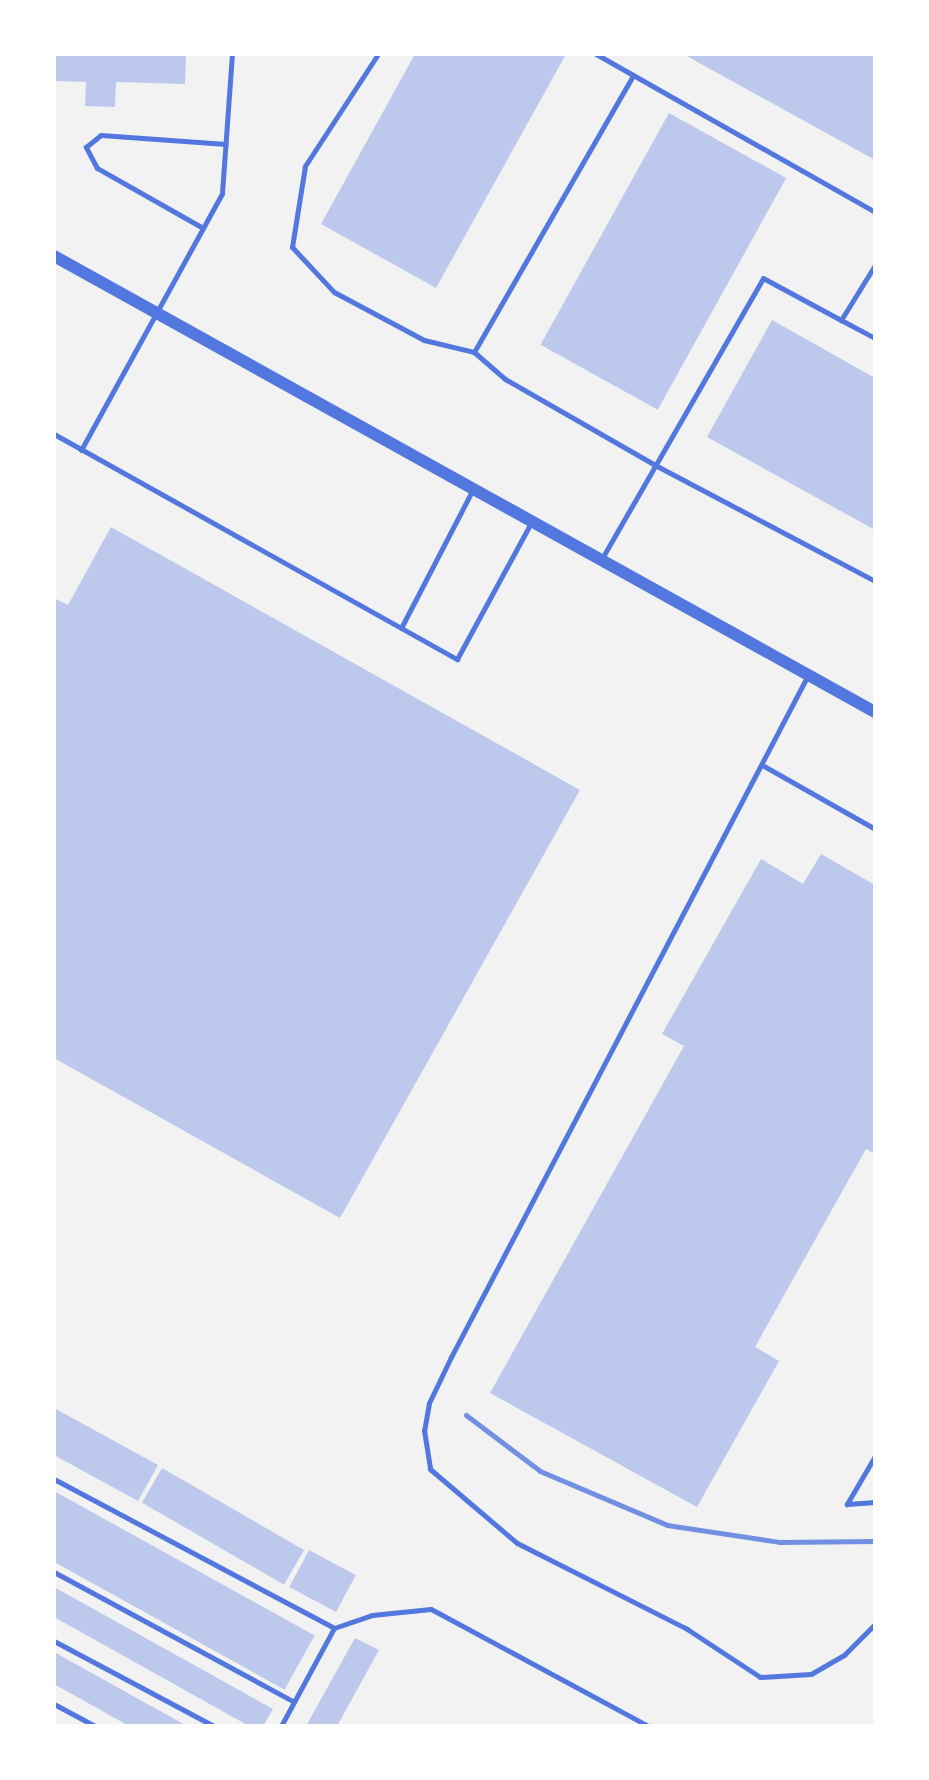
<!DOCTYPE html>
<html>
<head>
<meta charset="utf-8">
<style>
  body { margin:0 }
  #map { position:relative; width:929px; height:1780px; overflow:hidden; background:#f2f2f2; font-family:"Work Sans",sans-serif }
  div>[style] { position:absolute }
  .building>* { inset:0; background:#bdc9ec; transform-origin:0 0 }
  .service>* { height:5px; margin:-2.5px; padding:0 2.5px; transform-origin:2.5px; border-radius:2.5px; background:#5277de }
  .tertiary>* { height:12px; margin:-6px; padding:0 6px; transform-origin:6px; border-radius:6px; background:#5277de }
  .rail>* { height:5px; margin:-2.5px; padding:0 2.5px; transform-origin:2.5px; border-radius:2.5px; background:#7290e2 }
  span { translate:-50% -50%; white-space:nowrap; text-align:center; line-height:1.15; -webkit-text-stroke:5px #fff; paint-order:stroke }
  .frame { position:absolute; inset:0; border:56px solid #fff; pointer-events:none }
</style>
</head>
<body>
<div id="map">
  <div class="building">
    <i style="clip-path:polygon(54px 54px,186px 54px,185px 84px,116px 82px,115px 107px,85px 106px,86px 82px,54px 81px)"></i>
    <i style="clip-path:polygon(415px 54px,565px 56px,436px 288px,321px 224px)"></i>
    <i style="clip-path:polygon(683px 54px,875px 54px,875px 160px)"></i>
    <i style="left:669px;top:113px;width:134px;height:265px;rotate:29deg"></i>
    <i style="clip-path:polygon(772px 320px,875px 378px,875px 530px,707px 437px)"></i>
    <i style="clip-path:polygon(111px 527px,580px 790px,340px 1218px,54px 1058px,54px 598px,68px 605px)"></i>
    <i style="clip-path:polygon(821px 854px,875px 885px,875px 1154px,866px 1149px,755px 1347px,779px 1361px,697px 1507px,490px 1393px,684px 1046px,662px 1034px,761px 859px,803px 884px)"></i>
    <i style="clip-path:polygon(54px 1408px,158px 1465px,138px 1501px,54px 1455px)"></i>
    <i style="left:162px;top:1468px;width:164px;height:40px;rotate:30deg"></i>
    <i style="left:54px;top:1491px;width:298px;height:62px;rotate:29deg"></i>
    <i style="left:309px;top:1550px;width:53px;height:42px;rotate:28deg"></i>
    <i style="clip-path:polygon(54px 1587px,273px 1709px,263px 1726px,249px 1726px,54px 1617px)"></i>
    <i style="clip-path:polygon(355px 1638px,379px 1650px,337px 1726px,306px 1726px)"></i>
    <i style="clip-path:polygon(54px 1652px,187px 1726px,129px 1726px,54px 1684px)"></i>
  </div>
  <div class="service">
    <i style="left:378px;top:54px;width:134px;rotate:123.1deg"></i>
    <i style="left:305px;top:166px;width:82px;rotate:99.1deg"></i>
    <i style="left:292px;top:247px;width:62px;rotate:47deg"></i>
    <i style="left:334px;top:292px;width:102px;rotate:28.1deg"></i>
    <i style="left:424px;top:340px;width:51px;rotate:13.5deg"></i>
    <i style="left:474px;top:352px;width:319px;rotate:-60.1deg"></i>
    <i style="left:596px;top:54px;width:321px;rotate:29.5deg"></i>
    <i style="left:203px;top:228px;width:122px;rotate:-150.5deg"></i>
    <i style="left:97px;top:168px;width:24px;rotate:-118deg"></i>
    <i style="left:86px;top:147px;width:19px;rotate:-39deg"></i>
    <i style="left:101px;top:135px;width:125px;rotate:4.1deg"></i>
    <i style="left:841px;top:320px;width:38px;rotate:28deg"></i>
    <i style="left:474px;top:352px;width:41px;rotate:41.1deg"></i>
    <i style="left:505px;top:379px;width:173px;rotate:29.8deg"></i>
    <i style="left:655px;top:465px;width:249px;rotate:27.8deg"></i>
    <i style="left:54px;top:434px;width:462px;rotate:29.2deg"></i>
    <i style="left:457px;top:659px;width:157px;rotate:-61.5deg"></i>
    <i style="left:81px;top:450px;width:293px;rotate:-61.2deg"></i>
    <i style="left:222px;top:193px;width:139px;rotate:-85.9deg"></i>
    <i style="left:601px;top:560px;width:325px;rotate:-60.1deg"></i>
    <i style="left:763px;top:278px;width:89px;rotate:28.3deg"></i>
    <i style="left:841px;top:320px;width:65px;rotate:-58.3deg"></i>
    <i style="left:401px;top:628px;width:157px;rotate:-62.6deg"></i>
    <i style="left:808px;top:675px;width:770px;rotate:117.63deg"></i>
    <i style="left:451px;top:1357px;width:51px;rotate:115.6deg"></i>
    <i style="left:429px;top:1403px;width:27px;rotate:100deg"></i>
    <i style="left:424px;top:1430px;width:39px;rotate:81deg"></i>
    <i style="left:430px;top:1469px;width:114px;rotate:40.4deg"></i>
    <i style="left:517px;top:1543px;width:191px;rotate:26.8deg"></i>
    <i style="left:687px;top:1629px;width:87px;rotate:33.3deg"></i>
    <i style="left:760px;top:1677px;width:51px;rotate:-3.4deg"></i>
    <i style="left:811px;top:1674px;width:39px;rotate:-30deg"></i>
    <i style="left:845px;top:1654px;width:42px;rotate:-45deg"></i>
    <i style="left:762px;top:765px;width:130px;rotate:29.5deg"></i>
    <i style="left:875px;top:1456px;width:56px;rotate:120.3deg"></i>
    <i style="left:847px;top:1504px;width:28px;rotate:-4deg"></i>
    <i style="left:54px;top:1479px;width:317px;rotate:28deg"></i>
    <i style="left:334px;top:1628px;width:40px;rotate:-18.9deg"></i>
    <i style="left:372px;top:1615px;width:59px;rotate:-5.8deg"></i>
    <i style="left:431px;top:1609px;width:247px;rotate:28.3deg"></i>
    <i style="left:54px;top:1572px;width:273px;rotate:28.4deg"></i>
    <i style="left:54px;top:1641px;width:181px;rotate:28deg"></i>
    <i style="left:54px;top:1704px;width:47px;rotate:28.2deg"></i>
    <i style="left:281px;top:1726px;width:111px;rotate:-61.6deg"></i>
  </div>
  <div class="tertiary">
    <i style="left:54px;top:256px;width:939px;rotate:29.05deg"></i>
  </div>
  <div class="rail">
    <i style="left:466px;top:1415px;width:93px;rotate:37.1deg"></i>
    <i style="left:540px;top:1471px;width:138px;rotate:23deg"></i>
    <i style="left:667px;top:1525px;width:113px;rotate:8.6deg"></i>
    <i style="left:779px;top:1542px;width:96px;rotate:-0.6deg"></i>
  </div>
  <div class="frame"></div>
</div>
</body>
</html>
